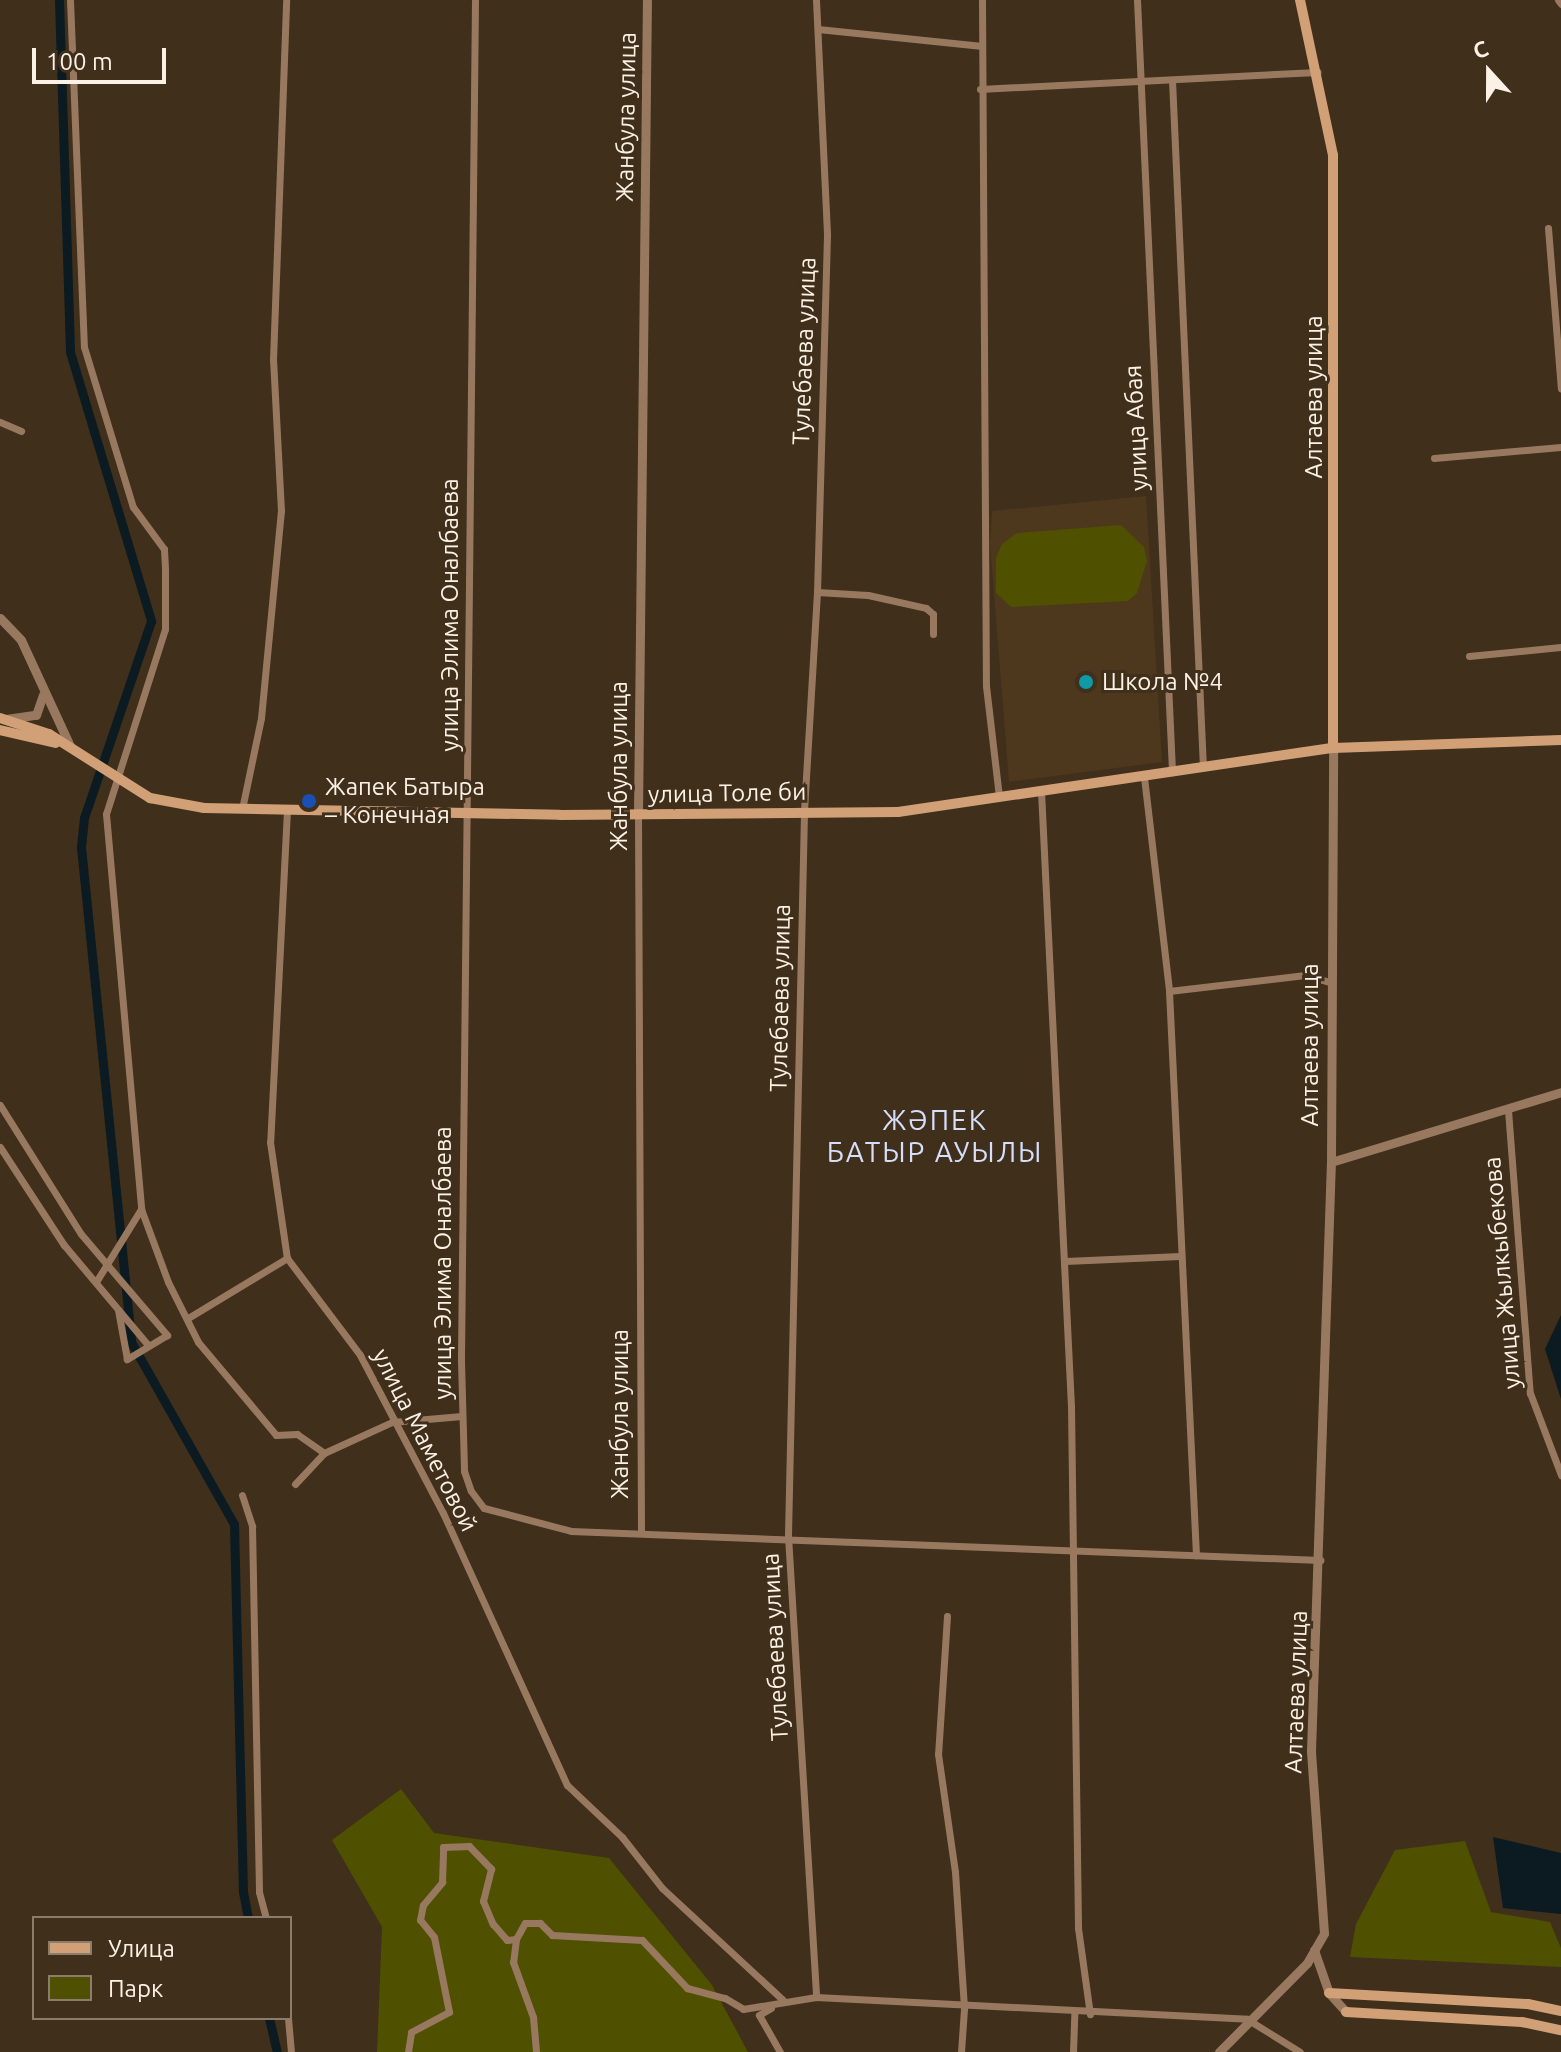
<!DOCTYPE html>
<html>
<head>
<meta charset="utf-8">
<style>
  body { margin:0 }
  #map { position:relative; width:1561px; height:2052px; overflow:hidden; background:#3f2f1b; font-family:Ubuntu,sans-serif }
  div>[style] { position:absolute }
  .built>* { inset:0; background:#4d381e }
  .green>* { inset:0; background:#4f5000 }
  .water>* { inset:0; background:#0c1b21 }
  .canal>* { height:9px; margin:-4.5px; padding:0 4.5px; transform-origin:4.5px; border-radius:4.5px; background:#0c1b21 }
  .minor>* { height:7px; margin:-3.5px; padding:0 3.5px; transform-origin:3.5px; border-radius:3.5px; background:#987960 }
  .tertiary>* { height:9px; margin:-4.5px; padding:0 4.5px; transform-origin:4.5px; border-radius:4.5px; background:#987960 }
  .secondary>* { height:10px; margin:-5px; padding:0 5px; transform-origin:5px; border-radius:5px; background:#d1a077 }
  .dots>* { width:22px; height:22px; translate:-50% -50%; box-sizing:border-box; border:4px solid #3f2f1b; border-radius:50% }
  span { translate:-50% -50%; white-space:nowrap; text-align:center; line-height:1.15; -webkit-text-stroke:6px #3f2f1b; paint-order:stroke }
  .street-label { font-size:24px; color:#fcf1e5 }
  .poi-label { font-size:24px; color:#fcf1e5 }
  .left { translate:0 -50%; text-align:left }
  .quarter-label { font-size:28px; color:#d5defa; letter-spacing:2px }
  .legend { position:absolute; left:32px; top:1916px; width:260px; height:104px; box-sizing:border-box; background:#3f2f1b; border:2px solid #8b7d6c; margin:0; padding:10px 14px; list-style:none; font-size:24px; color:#fcf1e5 }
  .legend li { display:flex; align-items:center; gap:16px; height:40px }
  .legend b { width:40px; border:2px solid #8b7d6c }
  .north { position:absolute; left:1449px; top:32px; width:80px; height:80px; -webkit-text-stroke:6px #3f2f1b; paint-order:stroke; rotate:339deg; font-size:22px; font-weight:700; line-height:32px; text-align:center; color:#fcf1e5 }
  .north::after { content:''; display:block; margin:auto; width:28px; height:36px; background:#fcf1e5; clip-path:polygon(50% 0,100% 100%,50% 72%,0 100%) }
  .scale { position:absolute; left:32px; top:48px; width:134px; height:36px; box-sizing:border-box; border:4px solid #fcf1e5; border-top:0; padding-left:10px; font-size:24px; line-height:28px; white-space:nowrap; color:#fcf1e5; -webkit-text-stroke:6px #3f2f1b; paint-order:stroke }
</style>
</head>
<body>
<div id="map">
  <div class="built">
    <i style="clip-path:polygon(1146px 496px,1162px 762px,1009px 782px,990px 544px,992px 511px)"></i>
  </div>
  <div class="green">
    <i style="clip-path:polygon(1121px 525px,1144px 547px,1147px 561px,1137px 593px,1128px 601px,1011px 607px,996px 593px,996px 558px,1002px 544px,1017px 533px)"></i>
    <i style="clip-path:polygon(401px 1789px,434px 1833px,609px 1858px,712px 1985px,748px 2052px,377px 2052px,382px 1927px,332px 1840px)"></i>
    <i style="clip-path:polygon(1465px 1841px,1491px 1912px,1550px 1922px,1561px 1948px,1561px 1967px,1350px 1957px,1356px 1924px,1395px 1850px)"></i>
  </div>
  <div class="water">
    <i style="clip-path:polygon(1561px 1315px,1561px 1399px,1545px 1349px)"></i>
    <i style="clip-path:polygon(1493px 1837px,1561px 1853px,1561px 1914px,1503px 1908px)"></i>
  </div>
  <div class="canal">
    <i style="left:59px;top:0;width:352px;rotate:88.2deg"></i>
    <i style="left:70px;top:352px;width:281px;rotate:73.2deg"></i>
    <i style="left:151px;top:621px;width:208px;rotate:108.8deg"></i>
    <i style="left:84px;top:818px;width:29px;rotate:96deg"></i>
    <i style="left:81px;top:847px;width:498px;rotate:84.2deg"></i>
    <i style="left:131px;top:1342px;width:209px;rotate:60.5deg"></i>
    <i style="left:234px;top:1524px;width:368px;rotate:88.6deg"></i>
    <i style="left:243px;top:1892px;width:26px;rotate:79deg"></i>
    <i style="left:269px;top:2018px;width:35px;rotate:77deg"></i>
  </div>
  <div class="minor">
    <i style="left:70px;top:0;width:347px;rotate:87.7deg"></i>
    <i style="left:84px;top:347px;width:167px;rotate:73deg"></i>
    <i style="left:133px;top:507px;width:52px;rotate:53.6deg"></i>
    <i style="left:164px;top:549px;width:21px;rotate:87deg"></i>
    <i style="left:165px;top:570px;width:59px;rotate:90deg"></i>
    <i style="left:165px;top:629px;width:194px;rotate:107.7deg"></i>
    <i style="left:106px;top:814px;width:397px;rotate:84.9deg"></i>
    <i style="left:141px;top:1209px;width:86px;rotate:121.7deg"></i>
    <i style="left:475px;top:0;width:1361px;rotate:90.59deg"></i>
    <i style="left:461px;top:1361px;width:110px;rotate:88.4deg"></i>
    <i style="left:464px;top:1471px;width:21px;rotate:71deg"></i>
    <i style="left:471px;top:1491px;width:21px;rotate:53deg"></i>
    <i style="left:484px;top:1508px;width:90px;rotate:14.8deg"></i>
    <i style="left:571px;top:1531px;width:750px;rotate:2.22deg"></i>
    <i style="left:816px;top:0;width:235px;rotate:87.3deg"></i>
    <i style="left:827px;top:235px;width:357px;rotate:91.6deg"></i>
    <i style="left:817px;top:592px;width:221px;rotate:93.4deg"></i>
    <i style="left:804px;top:813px;width:723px;rotate:91.27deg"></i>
    <i style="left:788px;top:1536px;width:462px;rotate:86.5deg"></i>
    <i style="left:982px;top:0;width:686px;rotate:89.67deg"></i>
    <i style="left:986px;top:686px;width:112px;rotate:83.3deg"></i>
    <i style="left:1137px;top:0;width:773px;rotate:87.4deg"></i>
    <i style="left:1558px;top:0;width:5px;rotate:53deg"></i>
    <i style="left:818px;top:29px;width:165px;rotate:5.9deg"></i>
    <i style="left:1172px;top:80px;width:688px;rotate:87.42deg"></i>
    <i style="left:980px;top:89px;width:338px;rotate:-2.9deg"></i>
    <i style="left:1548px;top:228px;width:161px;rotate:85.4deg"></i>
    <i style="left:0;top:422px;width:23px;rotate:23deg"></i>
    <i style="left:1434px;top:458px;width:127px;rotate:-5deg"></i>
    <i style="left:817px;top:592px;width:51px;rotate:3.4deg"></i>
    <i style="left:868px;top:595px;width:59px;rotate:12.6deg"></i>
    <i style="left:926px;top:608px;width:9px;rotate:41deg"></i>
    <i style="left:933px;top:614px;width:20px;rotate:90deg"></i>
    <i style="left:1469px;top:656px;width:92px;rotate:-5.6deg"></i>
    <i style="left:1144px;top:777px;width:215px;rotate:83.3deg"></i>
    <i style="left:1169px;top:991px;width:565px;rotate:87.26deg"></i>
    <i style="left:1041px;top:791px;width:616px;rotate:87.21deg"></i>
    <i style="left:1071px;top:1406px;width:522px;rotate:89.23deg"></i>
    <i style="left:1078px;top:1928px;width:87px;rotate:82.1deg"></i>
    <i style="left:242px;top:809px;width:93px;rotate:-78.2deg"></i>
    <i style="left:261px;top:718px;width:208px;rotate:-84.5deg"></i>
    <i style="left:281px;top:511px;width:151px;rotate:-93deg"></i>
    <i style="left:273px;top:360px;width:360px;rotate:-87.9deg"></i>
    <i style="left:287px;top:810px;width:332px;rotate:92.9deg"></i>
    <i style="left:270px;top:1142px;width:117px;rotate:81.7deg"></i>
    <i style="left:287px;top:1258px;width:121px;rotate:53deg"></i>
    <i style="left:360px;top:1355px;width:178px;rotate:62.3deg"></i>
    <i style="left:443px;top:1513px;width:299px;rotate:65.5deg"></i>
    <i style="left:567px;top:1785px;width:76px;rotate:43.4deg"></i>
    <i style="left:622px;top:1837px;width:65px;rotate:51.9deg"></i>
    <i style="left:662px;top:1888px;width:165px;rotate:42.8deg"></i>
    <i style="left:638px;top:814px;width:717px;rotate:89.76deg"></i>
    <i style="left:1169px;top:991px;width:137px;rotate:-6.7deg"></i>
    <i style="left:1305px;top:975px;width:26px;rotate:16deg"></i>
    <i style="left:0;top:1105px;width:152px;rotate:57.9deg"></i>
    <i style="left:81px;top:1234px;width:133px;rotate:49.6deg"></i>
    <i style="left:167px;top:1335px;width:47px;rotate:149deg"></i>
    <i style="left:127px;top:1359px;width:50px;rotate:-100.4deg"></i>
    <i style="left:1508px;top:1110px;width:284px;rotate:85.6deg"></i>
    <i style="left:1530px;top:1393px;width:88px;rotate:69.3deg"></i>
    <i style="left:0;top:1147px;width:117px;rotate:56.9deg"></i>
    <i style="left:64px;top:1245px;width:131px;rotate:50deg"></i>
    <i style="left:141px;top:1209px;width:78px;rotate:69.7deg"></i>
    <i style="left:168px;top:1282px;width:67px;rotate:63.4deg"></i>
    <i style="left:198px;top:1342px;width:121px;rotate:50deg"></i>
    <i style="left:276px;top:1435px;width:21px;rotate:-3deg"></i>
    <i style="left:297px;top:1434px;width:33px;rotate:35deg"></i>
    <i style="left:1065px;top:1261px;width:115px;rotate:-2.5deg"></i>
    <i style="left:188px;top:1318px;width:116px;rotate:-31.2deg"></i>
    <i style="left:295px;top:1484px;width:42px;rotate:-46.9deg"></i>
    <i style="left:324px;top:1453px;width:75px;rotate:-24.5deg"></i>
    <i style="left:392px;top:1422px;width:70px;rotate:-4.9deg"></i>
    <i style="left:242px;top:1495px;width:33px;rotate:72deg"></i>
    <i style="left:252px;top:1526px;width:366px;rotate:88.9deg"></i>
    <i style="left:259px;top:1892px;width:27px;rotate:75deg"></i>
    <i style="left:947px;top:1616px;width:138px;rotate:93.7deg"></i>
    <i style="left:938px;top:1754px;width:119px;rotate:81.8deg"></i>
    <i style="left:955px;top:1872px;width:137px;rotate:86.2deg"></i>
    <i style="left:964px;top:2009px;width:43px;rotate:94deg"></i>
    <i style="left:516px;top:1939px;width:18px;rotate:-61deg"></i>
    <i style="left:525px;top:1923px;width:15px"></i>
    <i style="left:540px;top:1923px;width:17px;rotate:45deg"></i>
    <i style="left:552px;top:1935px;width:90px;rotate:3.2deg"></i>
    <i style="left:642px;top:1940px;width:66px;rotate:46.8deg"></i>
    <i style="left:687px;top:1988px;width:39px;rotate:15deg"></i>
    <i style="left:725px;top:1998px;width:21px;rotate:31deg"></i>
    <i style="left:743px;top:2009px;width:74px;rotate:-9.3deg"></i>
    <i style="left:816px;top:1997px;width:432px;rotate:2.9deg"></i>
    <i style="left:1247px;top:2019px;width:62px;rotate:31.9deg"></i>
    <i style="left:771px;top:2008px;width:14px;rotate:150deg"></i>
    <i style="left:759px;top:2015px;width:43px;rotate:60.4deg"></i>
    <i style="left:288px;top:2018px;width:34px;rotate:85deg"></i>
    <i style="left:408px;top:2052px;width:20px;rotate:-81deg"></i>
    <i style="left:411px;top:2032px;width:43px;rotate:-27.8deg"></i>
    <i style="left:449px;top:2012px;width:76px;rotate:-101.3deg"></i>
    <i style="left:434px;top:1937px;width:22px;rotate:-129deg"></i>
    <i style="left:420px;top:1920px;width:15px;rotate:-79deg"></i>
    <i style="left:423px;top:1905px;width:30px;rotate:-50deg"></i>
    <i style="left:442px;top:1882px;width:35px;rotate:-88deg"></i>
    <i style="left:443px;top:1847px;width:26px;rotate:-2deg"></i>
    <i style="left:469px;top:1846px;width:32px;rotate:46deg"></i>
    <i style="left:491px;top:1869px;width:33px;rotate:104deg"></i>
    <i style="left:483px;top:1901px;width:25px;rotate:67deg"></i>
    <i style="left:493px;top:1924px;width:21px;rotate:49deg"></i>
    <i style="left:507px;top:1940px;width:9px;rotate:-6deg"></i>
    <i style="left:516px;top:1939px;width:23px;rotate:97deg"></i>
    <i style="left:513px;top:1962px;width:59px;rotate:70deg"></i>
    <i style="left:533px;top:2017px;width:35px;rotate:85deg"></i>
    <i style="left:1073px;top:2052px;width:38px;rotate:-88deg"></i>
  </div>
  <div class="tertiary">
    <i style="left:0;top:618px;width:30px;rotate:46deg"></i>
    <i style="left:21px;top:640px;width:117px;rotate:65.2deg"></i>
    <i style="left:6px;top:719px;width:30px;rotate:-8deg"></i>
    <i style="left:36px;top:715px;width:21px;rotate:-71deg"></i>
    <i style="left:638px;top:814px;width:814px;rotate:-89.37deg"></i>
    <i style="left:1331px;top:1162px;width:240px;rotate:-16.9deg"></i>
    <i style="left:1314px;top:1950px;width:46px;rotate:70.8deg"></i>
    <i style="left:1329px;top:1993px;width:25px;rotate:48deg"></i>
    <i style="left:1219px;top:2052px;width:125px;rotate:-45.3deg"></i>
    <i style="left:1307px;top:1963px;width:34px;rotate:-60deg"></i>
    <i style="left:1324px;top:1933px;width:182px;rotate:-94.1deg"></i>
    <i style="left:1311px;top:1751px;width:589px;rotate:-88.06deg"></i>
    <i style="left:1331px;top:1162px;width:414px;rotate:-89.7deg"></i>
  </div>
  <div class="secondary">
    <i style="left:1300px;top:0;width:158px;rotate:78deg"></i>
    <i style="left:1333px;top:155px;width:593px;rotate:90deg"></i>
    <i style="left:0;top:718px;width:52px;rotate:18.1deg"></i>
    <i style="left:49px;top:734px;width:120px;rotate:32.4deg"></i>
    <i style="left:150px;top:798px;width:55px;rotate:10.5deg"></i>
    <i style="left:204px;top:808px;width:356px;rotate:1.1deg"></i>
    <i style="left:560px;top:815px;width:338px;rotate:-0.5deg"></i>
    <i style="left:898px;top:812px;width:440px;rotate:-8.4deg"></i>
    <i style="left:1333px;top:748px;width:228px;rotate:-2deg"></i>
    <i style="left:0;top:730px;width:57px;rotate:13.1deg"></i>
    <i style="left:1329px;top:1993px;width:199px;rotate:3.2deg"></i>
    <i style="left:1528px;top:2004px;width:34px;rotate:12deg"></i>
    <i style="left:1346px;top:2012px;width:176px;rotate:3.3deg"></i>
    <i style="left:1522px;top:2022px;width:40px;rotate:12deg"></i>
  </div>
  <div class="dots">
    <i style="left:1086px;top:682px;background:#0f9aa8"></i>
    <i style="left:309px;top:801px;background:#1a4fb4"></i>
  </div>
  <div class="street-label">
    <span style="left:626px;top:117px;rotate:-89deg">Жанбула улица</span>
    <span style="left:804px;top:351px;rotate:-88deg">Тулебаева улица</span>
    <span style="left:1314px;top:397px;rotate:-90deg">Алтаева улица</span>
    <span style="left:1136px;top:428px;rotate:-93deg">улица Абая</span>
    <span style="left:450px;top:615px;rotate:-90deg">улица Элима Оналбаева</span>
    <span style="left:619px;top:766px;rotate:-90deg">Жанбула улица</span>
    <span style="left:727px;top:793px;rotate:-1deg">улица Толе би</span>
    <span style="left:780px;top:998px;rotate:-89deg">Тулебаева улица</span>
    <span style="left:1310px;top:1045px;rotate:-90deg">Алтаева улица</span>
    <span style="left:443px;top:1263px;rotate:-90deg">улица Элима Оналбаева</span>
    <span style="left:1502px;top:1273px;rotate:-95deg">улица Жылкыбекова</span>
    <span style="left:620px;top:1414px;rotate:-90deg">Жанбула улица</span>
    <span style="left:425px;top:1440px;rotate:63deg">улица Маметовой</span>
    <span style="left:775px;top:1647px;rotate:-93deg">Тулебаева улица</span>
    <span style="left:1296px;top:1692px;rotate:-88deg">Алтаева улица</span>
  </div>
  <div class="poi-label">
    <span class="left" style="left:1102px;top:682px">Школа №4</span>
    <span class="left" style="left:325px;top:801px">Жапек Батыра<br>– Конечная</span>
  </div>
  <div class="quarter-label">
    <span style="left:935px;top:1136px">ЖӘПЕК<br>БАТЫР АУЫЛЫ</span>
  </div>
  <ul class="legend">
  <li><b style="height:10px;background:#d1a077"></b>Улица</li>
  <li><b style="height:22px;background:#4f5000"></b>Парк</li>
  </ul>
  <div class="north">С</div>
  <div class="scale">100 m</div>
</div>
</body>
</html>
